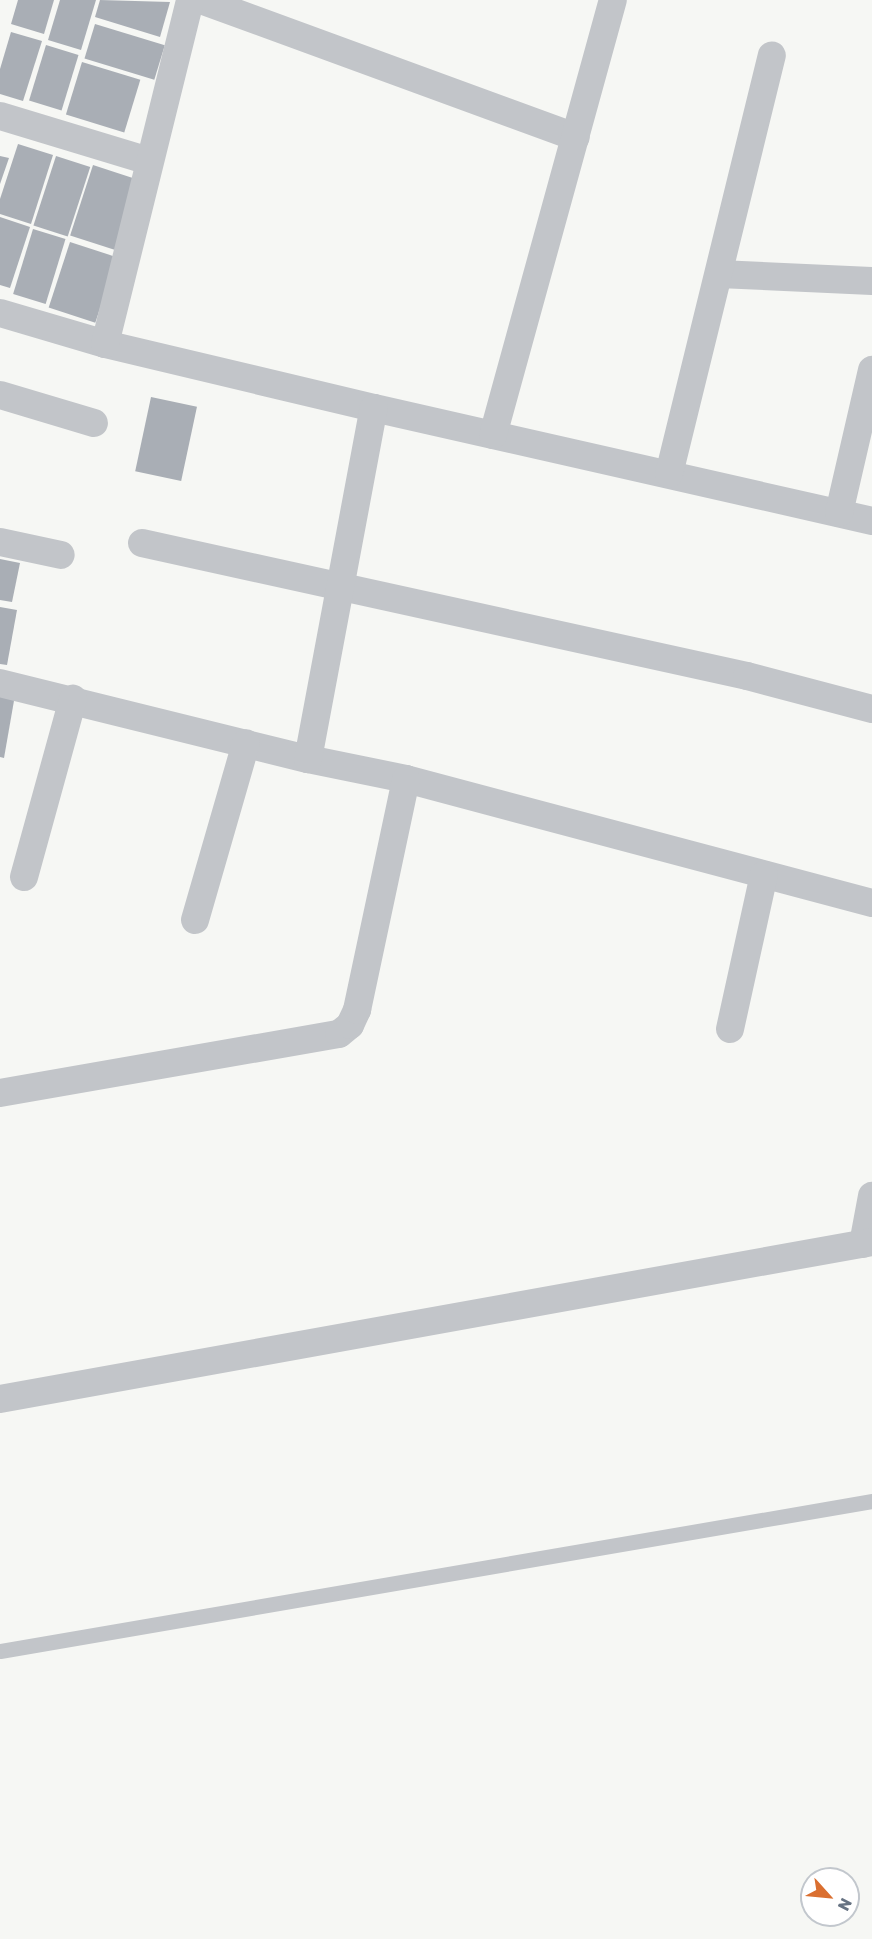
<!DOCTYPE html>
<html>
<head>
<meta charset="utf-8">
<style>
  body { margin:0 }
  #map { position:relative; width:872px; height:1939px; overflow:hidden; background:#f6f7f4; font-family:Rubik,sans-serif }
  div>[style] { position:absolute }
  .building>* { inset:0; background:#a9aeb5; transform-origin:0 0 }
  .service>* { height:15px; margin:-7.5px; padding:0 7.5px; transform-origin:7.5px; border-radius:7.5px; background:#c2c5c9 }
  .minor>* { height:28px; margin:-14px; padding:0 14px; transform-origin:14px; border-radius:14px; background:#c2c5c9 }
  span { translate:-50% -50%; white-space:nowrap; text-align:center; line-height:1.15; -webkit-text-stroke:6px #fff; paint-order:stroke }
  .north { position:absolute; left:800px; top:1867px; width:60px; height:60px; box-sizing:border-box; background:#fff; border:2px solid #c2c7cd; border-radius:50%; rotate:117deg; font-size:16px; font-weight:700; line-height:24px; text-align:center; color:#677383 }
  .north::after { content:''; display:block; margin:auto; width:21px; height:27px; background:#da6f30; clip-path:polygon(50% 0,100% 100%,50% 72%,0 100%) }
</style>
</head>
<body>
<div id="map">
  <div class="building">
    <i style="clip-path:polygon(18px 0,54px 0,44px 34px,11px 24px)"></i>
    <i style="clip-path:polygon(60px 0,96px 0,81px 50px,48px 40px)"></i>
    <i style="clip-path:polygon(100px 0,170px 2px,160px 37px,95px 17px)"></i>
    <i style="left:95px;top:24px;width:73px;height:36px;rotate:17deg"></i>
    <i style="clip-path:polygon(11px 32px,42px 41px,23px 101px,0 94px,0 69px)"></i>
    <i style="left:46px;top:45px;width:34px;height:58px;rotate:17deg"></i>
    <i style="left:82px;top:62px;width:61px;height:55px;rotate:17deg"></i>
    <i style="clip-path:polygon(18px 144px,53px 155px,31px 224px,0 214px,0 199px)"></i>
    <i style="clip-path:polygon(0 156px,9px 158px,0 184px)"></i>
    <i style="left:56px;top:156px;width:36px;height:73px;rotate:18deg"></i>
    <i style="left:93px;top:165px;width:49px;height:74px;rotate:18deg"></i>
    <i style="clip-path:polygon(0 217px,30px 227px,10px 288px,0 285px)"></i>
    <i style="left:33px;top:229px;width:34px;height:68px;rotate:17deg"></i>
    <i style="left:70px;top:242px;width:49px;height:69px;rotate:18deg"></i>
    <i style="left:151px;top:397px;width:47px;height:76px;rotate:12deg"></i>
    <i style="clip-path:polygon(0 559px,20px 563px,12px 602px,0 600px)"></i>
    <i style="clip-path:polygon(0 607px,17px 610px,7px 665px,0 664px)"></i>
    <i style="clip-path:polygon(0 692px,15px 695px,4px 758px,0 757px)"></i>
  </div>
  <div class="service">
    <i style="left:0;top:1651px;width:885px;rotate:-9.76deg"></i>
  </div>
  <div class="minor">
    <i style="left:201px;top:0;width:399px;rotate:20.1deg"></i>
    <i style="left:0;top:116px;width:156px;rotate:16.8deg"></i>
    <i style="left:719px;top:274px;width:153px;rotate:2.6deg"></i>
    <i style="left:0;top:313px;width:109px;rotate:16.4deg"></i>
    <i style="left:105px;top:344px;width:277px;rotate:13.4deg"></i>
    <i style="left:374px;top:408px;width:511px;rotate:12.78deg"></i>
    <i style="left:105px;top:344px;width:354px;rotate:-76.1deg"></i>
    <i style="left:0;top:395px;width:98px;rotate:16.6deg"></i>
    <i style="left:493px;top:435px;width:451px;rotate:-74.6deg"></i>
    <i style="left:669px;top:474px;width:431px;rotate:-76.2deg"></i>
    <i style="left:839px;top:513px;width:147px;rotate:-77deg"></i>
    <i style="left:0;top:542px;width:62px;rotate:12deg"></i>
    <i style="left:142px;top:543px;width:619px;rotate:12.4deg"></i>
    <i style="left:747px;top:676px;width:129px;rotate:14.8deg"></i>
    <i style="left:0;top:683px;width:317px;rotate:13.9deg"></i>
    <i style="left:308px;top:759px;width:100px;rotate:11.5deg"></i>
    <i style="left:406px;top:779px;width:482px;rotate:14.9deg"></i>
    <i style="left:308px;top:759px;width:357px;rotate:-79.4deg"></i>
    <i style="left:24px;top:877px;width:185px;rotate:-74.6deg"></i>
    <i style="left:195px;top:920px;width:184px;rotate:-73.9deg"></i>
    <i style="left:730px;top:1029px;width:158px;rotate:-77.6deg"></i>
    <i style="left:0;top:1093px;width:344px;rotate:-9.9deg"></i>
    <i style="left:339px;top:1034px;width:14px;rotate:-39deg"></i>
    <i style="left:350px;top:1025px;width:17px;rotate:-65deg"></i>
    <i style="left:357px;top:1010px;width:236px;rotate:-78deg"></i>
    <i style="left:863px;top:1244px;width:49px;rotate:-79.4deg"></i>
    <i style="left:0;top:1399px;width:886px;rotate:-10.21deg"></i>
  </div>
  <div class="north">N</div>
</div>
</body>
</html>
